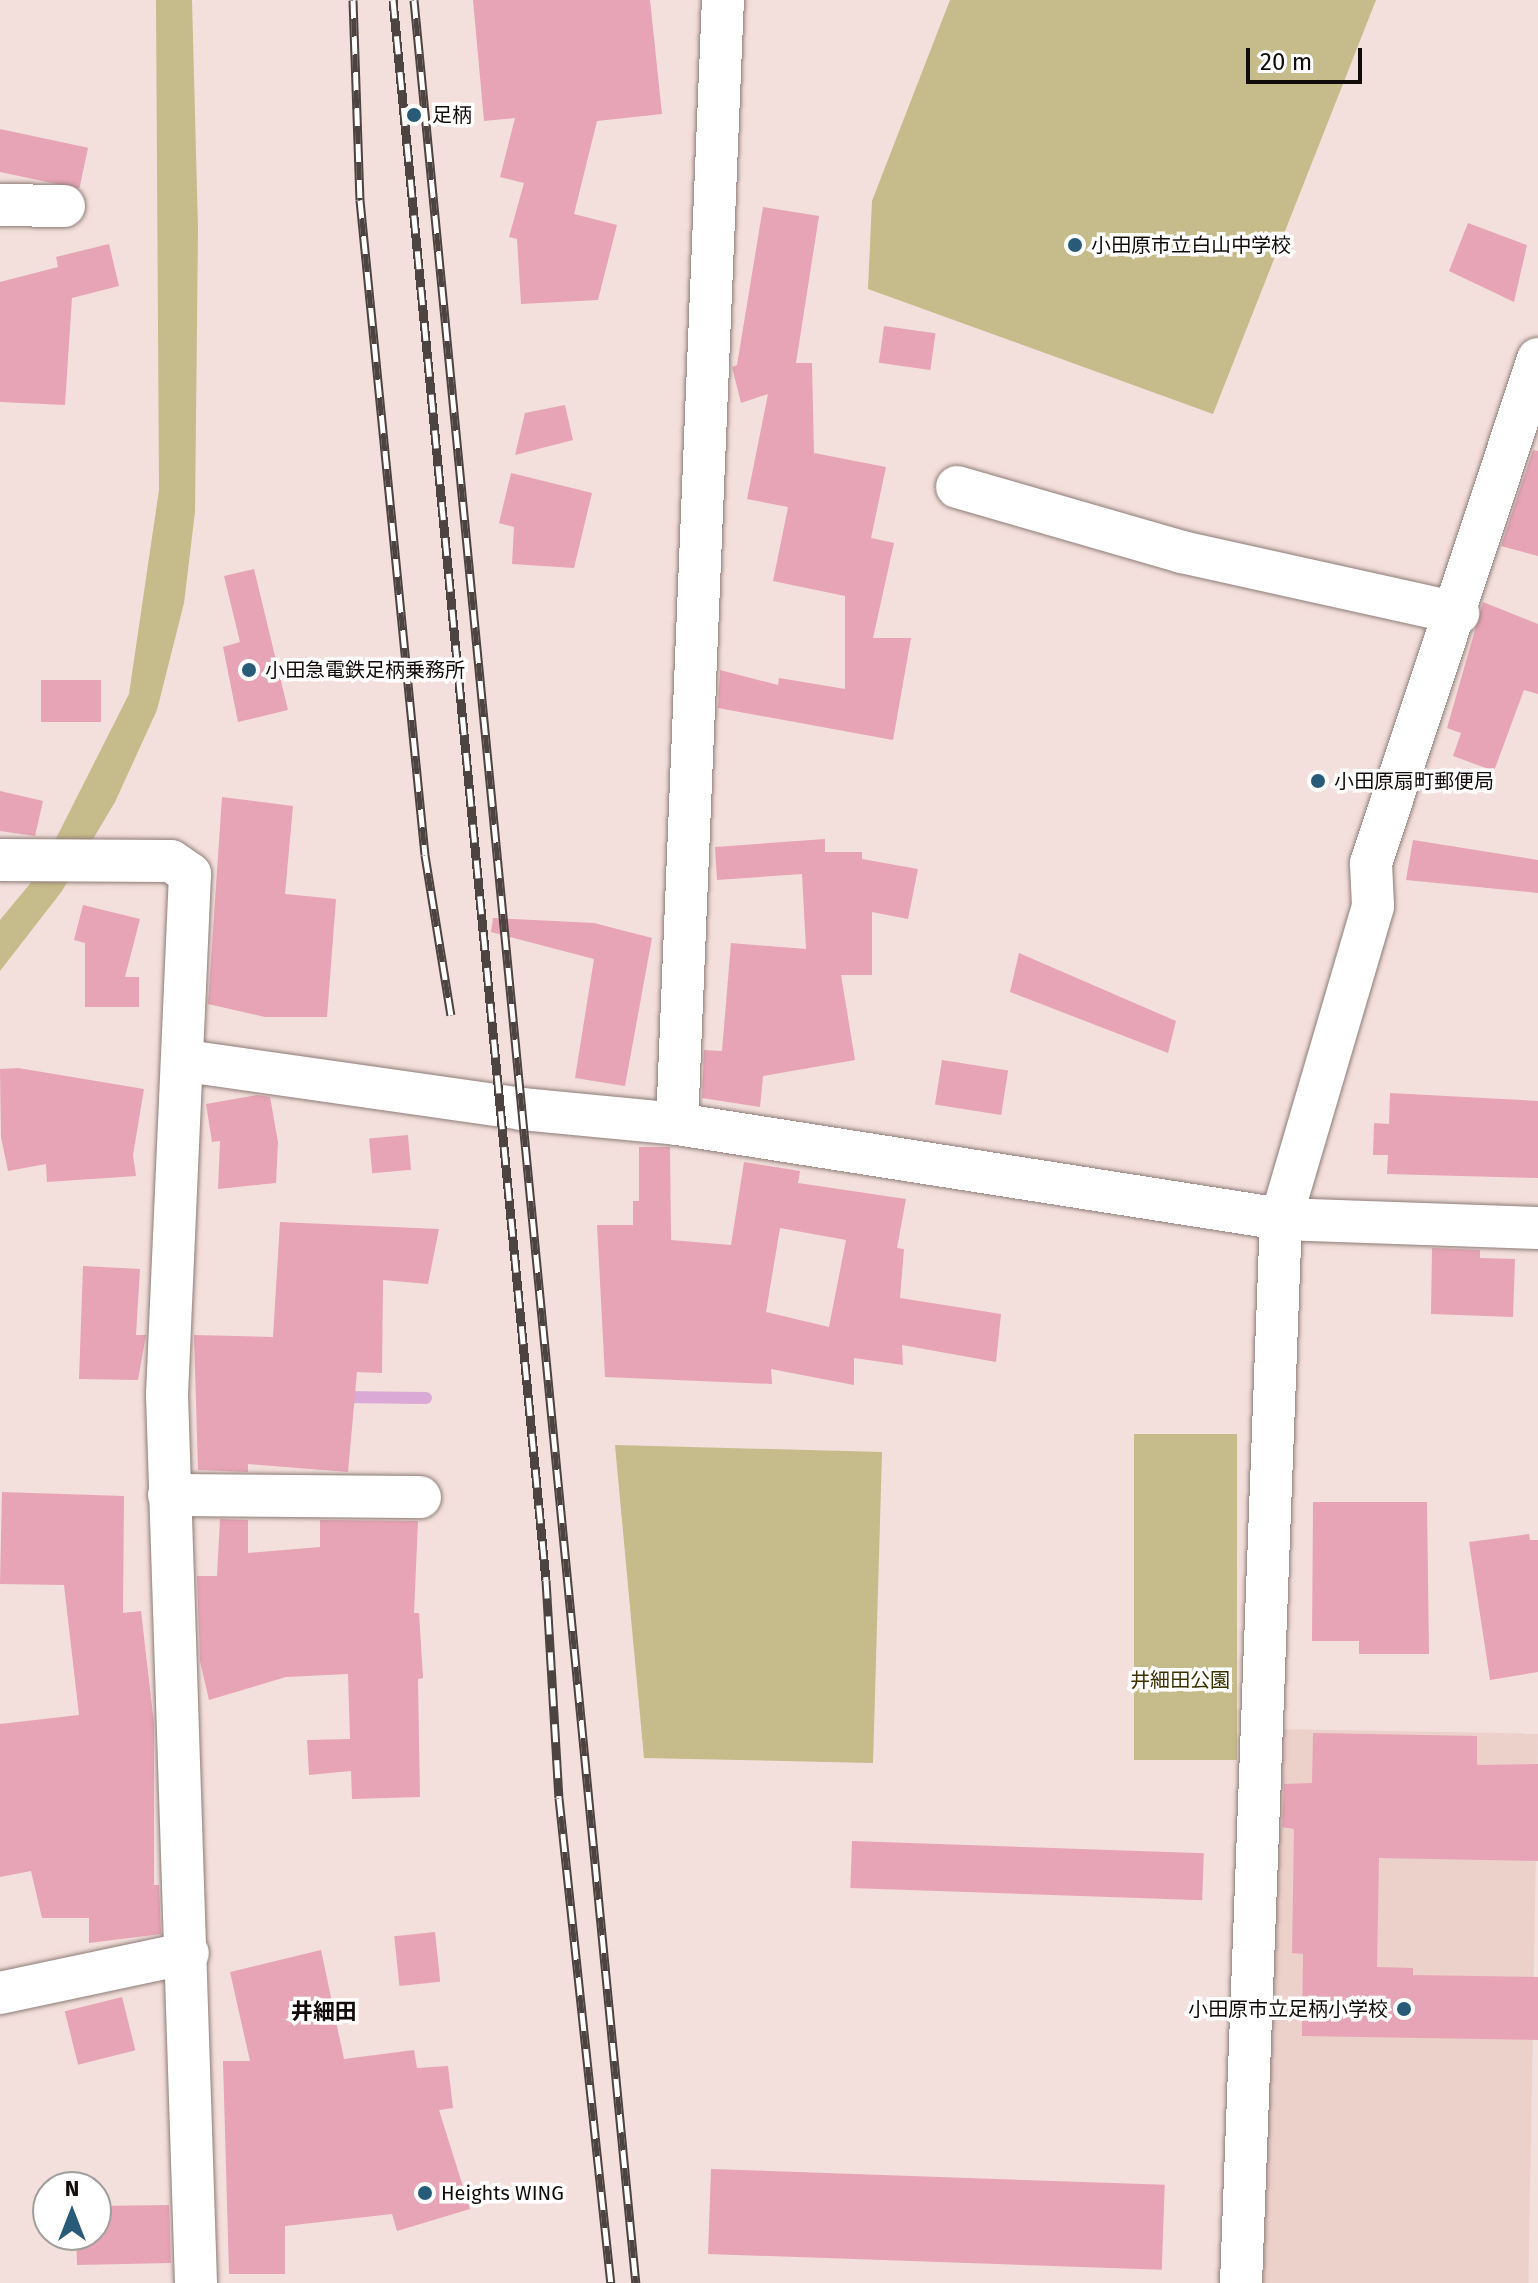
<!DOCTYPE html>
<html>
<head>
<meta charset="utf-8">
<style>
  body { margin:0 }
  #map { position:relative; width:1538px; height:2283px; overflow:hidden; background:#f3dfdb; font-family:"Fira Sans","Noto Sans JP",sans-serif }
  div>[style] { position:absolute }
  .built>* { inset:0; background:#ecd0ca; transform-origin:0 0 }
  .green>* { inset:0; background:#c6bb8a; transform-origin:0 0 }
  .stream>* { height:12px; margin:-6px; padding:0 6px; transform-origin:6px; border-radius:6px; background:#dba9d5 }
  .building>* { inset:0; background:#e7a4b6; transform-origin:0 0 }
  .roads { filter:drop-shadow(0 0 2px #8d7c78) drop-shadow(0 0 2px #8d7c78) }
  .minor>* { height:42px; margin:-21px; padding:0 21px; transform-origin:21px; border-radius:21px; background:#fff }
  .rail>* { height:9px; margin-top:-4.5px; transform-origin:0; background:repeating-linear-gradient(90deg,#fff 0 18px,#4d4341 0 36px); box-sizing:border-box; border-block:2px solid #4d4341 }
  .dots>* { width:22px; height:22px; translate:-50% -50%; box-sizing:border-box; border:4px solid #fff; border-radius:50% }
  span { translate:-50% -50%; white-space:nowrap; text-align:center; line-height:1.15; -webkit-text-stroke:7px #fff; paint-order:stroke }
  .poi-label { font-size:20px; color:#110b09 }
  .left { translate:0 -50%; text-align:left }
  .right { translate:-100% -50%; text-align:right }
  .park-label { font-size:20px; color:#3c3200 }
  .neighbourhood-label { font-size:22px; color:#110b09; font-weight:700 }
  .north { position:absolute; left:32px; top:2171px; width:80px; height:80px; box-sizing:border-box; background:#fff; border:2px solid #a09d9d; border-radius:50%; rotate:0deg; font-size:22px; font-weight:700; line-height:32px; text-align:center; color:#110b09 }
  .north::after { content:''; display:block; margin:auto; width:28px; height:36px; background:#275b78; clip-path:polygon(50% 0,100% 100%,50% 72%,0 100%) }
  .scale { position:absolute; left:1246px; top:48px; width:116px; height:36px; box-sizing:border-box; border:4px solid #110b09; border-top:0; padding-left:10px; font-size:24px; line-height:28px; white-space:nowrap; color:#110b09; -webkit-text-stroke:6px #fff; paint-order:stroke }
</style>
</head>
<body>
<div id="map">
  <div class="built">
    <i style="left:1273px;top:1729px;width:265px;height:554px;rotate:1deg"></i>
  </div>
  <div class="green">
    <i style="clip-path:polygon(156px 0,192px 0,198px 229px,195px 512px,184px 603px,157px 710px,115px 802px,62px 891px,0 971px,0 920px,38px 874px,129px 694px,159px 490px)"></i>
    <i style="clip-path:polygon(950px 0,1376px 0,1213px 414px,868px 289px,872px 201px)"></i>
    <i style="left:1134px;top:1434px;width:103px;height:326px"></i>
    <i style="clip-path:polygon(615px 1445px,882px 1452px,873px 1763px,644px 1758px)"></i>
  </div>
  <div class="stream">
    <i style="left:342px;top:1397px;width:84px;rotate:0.7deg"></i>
  </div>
  <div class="building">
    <i style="clip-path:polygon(473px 0,650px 0,662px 114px,597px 121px,574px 214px,617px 225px,598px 300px,521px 304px,517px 239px,509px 237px,524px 183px,500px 177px,515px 118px,484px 121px)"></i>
    <i style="left:0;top:129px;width:90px;height:42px;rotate:12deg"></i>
    <i style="clip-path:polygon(763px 207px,819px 216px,796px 363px,812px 363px,814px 453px,886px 467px,871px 538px,894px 543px,873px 638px,911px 638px,893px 740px,718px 708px,720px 670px,778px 685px,779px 678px,845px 689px,845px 596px,773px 581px,788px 507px,747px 499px,768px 394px,741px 403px,732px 367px,737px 365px)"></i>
    <i style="clip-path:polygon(1468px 223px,1527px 245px,1514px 302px,1449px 271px)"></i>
    <i style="clip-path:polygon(109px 244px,119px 286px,72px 298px,65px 405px,0 402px,0 282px,58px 267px,56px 257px)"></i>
    <i style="left:884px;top:326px;width:52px;height:37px;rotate:8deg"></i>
    <i style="clip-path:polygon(565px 405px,573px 440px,515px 455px,525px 413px)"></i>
    <i style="clip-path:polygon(1533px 450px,1538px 451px,1538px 556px,1501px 546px)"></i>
    <i style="clip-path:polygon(511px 473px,592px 493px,574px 568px,512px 564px,514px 527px,499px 523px)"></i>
    <i style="clip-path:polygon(254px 569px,288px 710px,238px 722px,223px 647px,240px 642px,224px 576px)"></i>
    <i style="clip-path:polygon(1483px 602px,1538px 624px,1538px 694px,1524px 690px,1494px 771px,1453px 756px,1461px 733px,1447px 728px)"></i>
    <i style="left:41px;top:680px;width:60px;height:42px"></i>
    <i style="clip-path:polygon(0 791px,43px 801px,35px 836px,0 831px)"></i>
    <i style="clip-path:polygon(222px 797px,293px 806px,285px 894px,336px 899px,327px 1017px,265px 1017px,208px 1004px)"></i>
    <i style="clip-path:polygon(825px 839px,825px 852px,862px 852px,862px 859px,918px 869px,908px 919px,872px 912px,872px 975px,841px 975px,855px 1060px,763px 1076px,760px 1107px,702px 1098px,704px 1050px,722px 1051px,731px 943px,806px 949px,802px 874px,717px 880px,715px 847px)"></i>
    <i style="clip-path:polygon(1413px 840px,1538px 860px,1538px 893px,1406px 880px)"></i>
    <i style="clip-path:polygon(83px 905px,140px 919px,125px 977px,139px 977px,139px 1007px,85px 1007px,85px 943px,74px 940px)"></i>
    <i style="clip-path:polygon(493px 918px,594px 923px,652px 938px,625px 1086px,575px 1078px,594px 959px,491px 932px)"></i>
    <i style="clip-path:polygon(1019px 953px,1176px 1021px,1168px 1053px,1010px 992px)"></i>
    <i style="left:942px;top:1060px;width:67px;height:45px;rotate:9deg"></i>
    <i style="clip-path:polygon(18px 1068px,144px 1089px,133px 1155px,136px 1176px,47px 1182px,46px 1164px,8px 1171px,1px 1137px,0 1069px)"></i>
    <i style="clip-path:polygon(1390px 1093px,1538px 1101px,1538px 1178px,1387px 1174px,1388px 1155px,1373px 1155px,1374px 1123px,1389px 1124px)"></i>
    <i style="clip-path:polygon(257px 1095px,270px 1097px,278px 1142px,276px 1183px,218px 1189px,220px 1141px,212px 1142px,206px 1104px)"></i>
    <i style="left:408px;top:1135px;width:35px;height:39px;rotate:85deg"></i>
    <i style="clip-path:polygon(evenodd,639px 1147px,670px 1147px,671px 1240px,731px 1245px,744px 1162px,800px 1171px,798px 1183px,906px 1199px,897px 1248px,904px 1249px,900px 1298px,1001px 1314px,996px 1362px,902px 1345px,903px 1365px,854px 1358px,854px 1385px,771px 1369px,772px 1384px,605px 1377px,597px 1225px,633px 1225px,633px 1201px,639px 1201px,639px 1147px,780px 1228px,846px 1240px,829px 1327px,766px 1312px,780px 1228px)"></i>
    <i style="clip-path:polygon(280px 1222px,439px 1229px,428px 1284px,383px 1280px,382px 1373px,357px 1372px,348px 1472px,248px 1464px,248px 1472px,198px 1470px,194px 1335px,273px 1337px)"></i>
    <i style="clip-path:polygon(1432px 1248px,1480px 1250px,1480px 1258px,1515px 1259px,1513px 1317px,1431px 1314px)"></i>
    <i style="clip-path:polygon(83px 1266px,140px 1269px,136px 1335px,146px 1335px,138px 1380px,79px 1379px)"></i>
    <i style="clip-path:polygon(2px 1492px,124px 1496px,123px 1613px,141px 1611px,154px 1724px,154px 1885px,159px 1885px,161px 1934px,89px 1943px,89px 1918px,42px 1918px,31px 1871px,0 1877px,0 1724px,79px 1715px,64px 1585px,0 1584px)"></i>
    <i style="clip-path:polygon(1313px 1502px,1427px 1502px,1429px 1654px,1359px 1654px,1359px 1641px,1312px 1641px)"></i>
    <i style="clip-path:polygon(220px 1519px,248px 1520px,248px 1553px,320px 1547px,320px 1520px,418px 1521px,414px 1613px,419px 1613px,423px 1678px,418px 1679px,420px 1797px,352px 1799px,351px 1771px,309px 1775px,307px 1740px,350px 1739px,348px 1674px,286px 1677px,209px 1700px,200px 1661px,197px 1576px,217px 1576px)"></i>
    <i style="clip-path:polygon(1529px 1534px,1530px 1540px,1538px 1540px,1538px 1672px,1490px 1680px,1469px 1542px)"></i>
    <i style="clip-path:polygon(1313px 1733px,1477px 1736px,1477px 1765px,1538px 1764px,1538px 1861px,1379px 1858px,1377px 1967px,1413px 1968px,1413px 1975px,1538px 1977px,1538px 2040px,1302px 2036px,1303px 1954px,1292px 1953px,1294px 1829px,1282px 1827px,1284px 1784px,1312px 1783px)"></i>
    <i style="left:852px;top:1841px;width:352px;height:47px;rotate:2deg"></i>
    <i style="left:435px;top:1932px;width:50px;height:41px;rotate:84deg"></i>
    <i style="clip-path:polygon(321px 1950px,344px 2059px,414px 2050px,417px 2068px,448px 2066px,453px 2108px,439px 2110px,470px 2209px,397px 2231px,392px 2214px,285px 2226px,285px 2274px,229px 2274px,223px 2061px,250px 2061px,230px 1972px)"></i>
    <i style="left:122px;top:1997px;width:55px;height:59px;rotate:76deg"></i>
    <i style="left:711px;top:2169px;width:454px;height:85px;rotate:2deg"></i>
    <i style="clip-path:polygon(169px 2205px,171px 2263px,77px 2265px,76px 2235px,96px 2235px,96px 2206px)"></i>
  </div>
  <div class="roads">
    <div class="minor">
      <i style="left:0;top:205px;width:64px;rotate:0.9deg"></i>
      <i style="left:957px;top:487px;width:234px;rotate:16.1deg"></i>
      <i style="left:1182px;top:552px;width:283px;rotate:12.5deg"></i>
      <i style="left:0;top:860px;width:171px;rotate:0.3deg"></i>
      <i style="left:171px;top:861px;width:23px;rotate:34deg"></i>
      <i style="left:190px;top:874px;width:522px;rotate:92.53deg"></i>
      <i style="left:167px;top:1395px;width:888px;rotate:88.13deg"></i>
      <i style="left:186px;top:1061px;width:339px;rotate:8.1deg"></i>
      <i style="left:522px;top:1109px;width:156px;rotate:5.5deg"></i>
      <i style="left:677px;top:1124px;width:611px;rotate:8.94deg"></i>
      <i style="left:1281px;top:1219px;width:257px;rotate:2deg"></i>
      <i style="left:677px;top:1124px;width:1125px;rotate:-87.66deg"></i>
      <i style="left:169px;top:1495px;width:251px;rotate:0.5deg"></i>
      <i style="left:0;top:1993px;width:192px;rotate:-12deg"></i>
      <i style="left:1241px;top:2283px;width:1065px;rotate:-87.85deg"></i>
      <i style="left:1281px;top:1219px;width:326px;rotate:-73.6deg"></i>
      <i style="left:1373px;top:906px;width:43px;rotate:-92.7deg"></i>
      <i style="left:1371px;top:863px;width:531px;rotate:-71.67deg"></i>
    </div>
  </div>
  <div class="rail">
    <i style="left:353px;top:0;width:200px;rotate:88deg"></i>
    <i style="left:360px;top:200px;width:658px;rotate:84.33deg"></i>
    <i style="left:425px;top:855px;width:162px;rotate:80.8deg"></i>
    <i style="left:393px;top:0;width:1587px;rotate:84.47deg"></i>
    <i style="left:546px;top:1580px;width:218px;rotate:86.6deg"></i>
    <i style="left:559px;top:1798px;width:488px;rotate:83.9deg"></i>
    <i style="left:414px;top:0;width:2294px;rotate:84.45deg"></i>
  </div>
  <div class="dots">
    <i style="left:414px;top:115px;background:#275b78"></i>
    <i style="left:1075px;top:245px;background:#275b78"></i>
    <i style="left:249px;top:670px;background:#275b78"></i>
    <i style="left:1318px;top:781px;background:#275b78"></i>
    <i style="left:1404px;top:2009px;background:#275b78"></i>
    <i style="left:425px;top:2193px;background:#275b78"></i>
  </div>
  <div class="poi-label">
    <span class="left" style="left:432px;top:115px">足柄</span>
    <span class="left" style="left:1091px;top:245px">小田原市立白山中学校</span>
    <span class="left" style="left:265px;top:670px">小田急電鉄足柄乗務所</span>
    <span class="left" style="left:1334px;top:781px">小田原扇町郵便局</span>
    <span class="right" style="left:1388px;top:2009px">小田原市立足柄小学校</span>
    <span class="left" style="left:441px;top:2193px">Heights WING</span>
  </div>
  <div class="park-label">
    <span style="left:1180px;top:1680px">井細田公園</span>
  </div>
  <div class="neighbourhood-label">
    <span style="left:324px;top:2012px">井細田</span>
  </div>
  <div class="north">N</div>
  <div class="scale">20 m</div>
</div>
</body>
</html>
